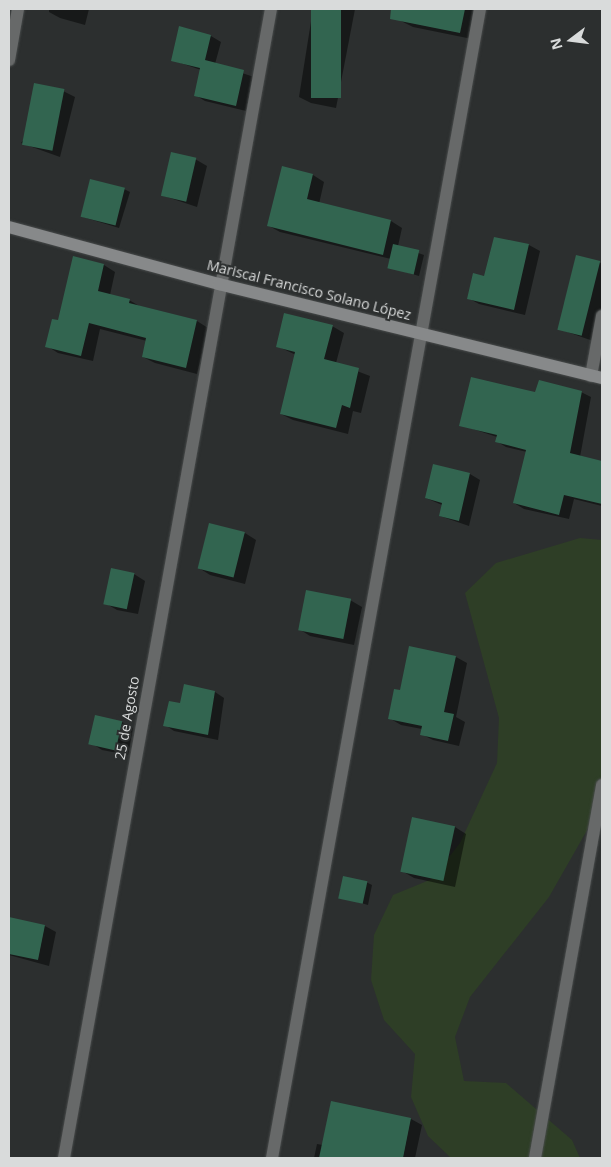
<!DOCTYPE html>
<html>
<head>
<meta charset="utf-8">
<style>
  body { margin:0 }
  #map { position:relative; width:611px; height:1167px; overflow:hidden; background:#2c2f2f; font-family:"Open Sans",sans-serif }
  div>[style] { position:absolute }
  .green>* { inset:0; background:#2e3e26 }
  .shadow>* { inset:0; background:#0007 }
  .building>* { inset:0; background:#326550; transform-origin:0 0 }
  .roads { filter:drop-shadow(0 0 1px #484b4b) drop-shadow(0 0 1px #484b4b) }
  .lane>* { height:12px; margin:-6px; padding:0 6px; transform-origin:6px; border-radius:6px; background:#676969 }
  .street>* { height:12px; margin:-6px; padding:0 6px; transform-origin:6px; border-radius:6px; background:#676969 }
  .secondary>* { height:12px; margin:-6px; padding:0 6px; transform-origin:6px; border-radius:6px; background:#87898a }
  span { translate:-50% -50%; white-space:nowrap; text-align:center; line-height:1.15; -webkit-text-stroke:4px #2c2f2f; paint-order:stroke }
  .street-label { font-size:14px; color:#d9dbdb }
  .frame { position:absolute; inset:0; border:10px solid #d9dbdb; pointer-events:none }
  .north { position:absolute; left:546px; top:15px; width:50px; height:50px; -webkit-text-stroke:4px #2c2f2f; paint-order:stroke; rotate:255deg; font-size:14px; font-weight:700; line-height:20px; text-align:center; color:#d9dbdb }
  .north::after { content:''; display:block; margin:auto; width:18px; height:22px; background:#d9dbdb; clip-path:polygon(50% 0,100% 100%,50% 72%,0 100%) }
</style>
</head>
<body>
<div id="map">
  <div class="green">
    <i style="clip-path:polygon(580px 538px,602px 540px,602px 804px,549px 897px,470px 997px,455px 1037px,464px 1081px,506px 1083px,572px 1140px,580px 1158px,451px 1158px,428px 1136px,411px 1097px,415px 1054px,384px 1020px,371px 980px,374px 935px,393px 895px,432px 879px,460px 843px,497px 763px,499px 718px,465px 593px,496px 563px)"></i>
  </div>
  <div class="shadow">
    <i style="clip-path:polygon(49px 9px,89px 9px,85px 25px,60px 18px,49px 12px)"></i>
    <i style="clip-path:polygon(313px 9px,355px 9px,336px 108px,311px 103px,299px 97px)"></i>
    <i style="clip-path:polygon(394px 9px,478px 9px,472px 39px,413px 27px,401px 21px,403px 10px)"></i>
    <i style="clip-path:polygon(211px 36px,221px 42px,215px 64px,254px 77px,246px 111px,205px 101px,195px 95px,201px 70px,172px 60px)"></i>
    <i style="clip-path:polygon(63px 91px,75px 97px,60px 157px,21px 143px)"></i>
    <i style="clip-path:polygon(195px 159px,207px 166px,197px 207px,161px 195px)"></i>
    <i style="clip-path:polygon(283px 168px,313px 175px,324px 182px,319px 204px,391px 221px,402px 228px,398px 246px,424px 255px,419px 276px,389px 267px,391px 259px,280px 232px,269px 226px)"></i>
    <i style="clip-path:polygon(124px 189px,130px 192px,119px 228px,83px 217px)"></i>
    <i style="clip-path:polygon(495px 238px,529px 245px,540px 251px,525px 315px,479px 304px,468px 298px,485px 277px)"></i>
    <i style="clip-path:polygon(74px 258px,104px 265px,115px 272px,110px 295px,129px 300px,141px 307px,197px 321px,208px 328px,197px 374px,155px 363px,143px 357px,147px 341px,100px 329px,93px 361px,58px 353px,47px 346px,59px 322px)"></i>
    <i style="clip-path:polygon(599px 262px,602px 264px,602px 332px,593px 341px,559px 329px)"></i>
    <i style="clip-path:polygon(332px 326px,344px 333px,336px 363px,370px 376px,361px 413px,353px 411px,348px 434px,293px 420px,281px 414px,296px 355px,277px 346px)"></i>
    <i style="clip-path:polygon(581px 392px,591px 397px,580px 457px,602px 462px,602px 506px,574px 499px,569px 519px,524px 509px,514px 503px,527px 452px,506px 447px,496px 441px,497px 437px,461px 425px,536px 393px)"></i>
    <i style="clip-path:polygon(434px 465px,470px 474px,480px 480px,469px 526px,440px 516px,442px 505px,426px 498px)"></i>
    <i style="clip-path:polygon(245px 533px,256px 540px,245px 584px,210px 575px,199px 568px)"></i>
    <i style="clip-path:polygon(134px 574px,145px 581px,138px 614px,117px 610px,105px 603px)"></i>
    <i style="clip-path:polygon(350px 600px,362px 607px,354px 645px,310px 636px,299px 629px)"></i>
    <i style="clip-path:polygon(456px 657px,467px 663px,456px 717px,465px 722px,459px 746px,433px 740px,421px 734px,422px 729px,401px 725px,389px 718px,401px 691px)"></i>
    <i style="clip-path:polygon(215px 692px,224px 698px,218px 740px,174px 731px,165px 725px,181px 705px)"></i>
    <i style="clip-path:polygon(122px 722px,133px 728px,128px 755px,102px 750px,91px 743px)"></i>
    <i style="clip-path:polygon(455px 827px,466px 834px,455px 887px,414px 878px,402px 871px)"></i>
    <i style="clip-path:polygon(366px 882px,372px 885px,368px 905px,340px 897px)"></i>
    <i style="clip-path:polygon(9px 918px,45px 926px,56px 932px,49px 966px,9px 955px)"></i>
    <i style="clip-path:polygon(411px 1119px,422px 1125px,415px 1158px,314px 1158px,317px 1144px,323px 1145px)"></i>
  </div>
  <div class="building">
    <i style="left:311px;top:9px;width:30px;height:89px"></i>
    <i style="clip-path:polygon(391px 9px,465px 9px,460px 33px,390px 19px)"></i>
    <i style="clip-path:polygon(179px 26px,211px 35px,205px 60px,244px 70px,236px 106px,194px 96px,200px 68px,171px 61px)"></i>
    <i style="left:34px;top:83px;width:31px;height:63px;rotate:11deg"></i>
    <i style="left:171px;top:152px;width:26px;height:45px;rotate:13deg"></i>
    <i style="clip-path:polygon(282px 166px,313px 174px,307px 199px,391px 220px,383px 255px,267px 226px)"></i>
    <i style="left:90px;top:179px;width:36px;height:39px;rotate:14deg"></i>
    <i style="clip-path:polygon(494px 237px,529px 244px,514px 310px,467px 299px,473px 273px,484px 276px)"></i>
    <i style="left:393px;top:244px;width:27px;height:25px;rotate:13deg"></i>
    <i style="left:576px;top:255px;width:25px;height:77px;rotate:14deg"></i>
    <i style="clip-path:polygon(73px 256px,104px 264px,98px 291px,130px 299px,129px 303px,197px 320px,186px 368px,142px 357px,146px 338px,89px 323px,81px 356px,45px 347px,52px 319px,58px 320px)"></i>
    <i style="clip-path:polygon(284px 313px,333px 325px,324px 359px,359px 368px,350px 408px,342px 405px,336px 428px,280px 414px,295px 352px,276px 347px)"></i>
    <i style="clip-path:polygon(471px 377px,535px 392px,539px 380px,582px 391px,570px 453px,602px 461px,602px 504px,564px 495px,559px 515px,513px 503px,526px 450px,495px 442px,497px 435px,459px 426px)"></i>
    <i style="clip-path:polygon(433px 464px,470px 473px,459px 521px,439px 516px,442px 503px,425px 498px)"></i>
    <i style="left:209px;top:523px;width:37px;height:47px;rotate:14deg"></i>
    <i style="left:111px;top:568px;width:24px;height:37px;rotate:12deg"></i>
    <i style="left:306px;top:590px;width:46px;height:41px;rotate:11deg"></i>
    <i style="clip-path:polygon(409px 646px,456px 656px,444px 712px,454px 714px,448px 741px,420px 735px,422px 726px,388px 719px,394px 689px,400px 690px)"></i>
    <i style="clip-path:polygon(184px 684px,215px 691px,208px 735px,163px 726px,169px 701px,180px 703px)"></i>
    <i style="left:95px;top:715px;width:28px;height:30px;rotate:13deg"></i>
    <i style="left:412px;top:817px;width:44px;height:56px;rotate:12deg"></i>
    <i style="left:343px;top:876px;width:25px;height:23px;rotate:12deg"></i>
    <i style="clip-path:polygon(9px 917px,45px 925px,38px 960px,9px 954px)"></i>
    <i style="clip-path:polygon(331px 1101px,411px 1118px,403px 1158px,319px 1158px)"></i>
  </div>
  <div class="roads">
    <div class="lane">
      <i style="left:9px;top:60px;width:52px;rotate:-80deg"></i>
      <i style="left:535px;top:1158px;width:379px;rotate:-79.8deg"></i>
    </div>
    <div class="street">
      <i style="left:591px;top:376px;width:61px;rotate:-79.6deg"></i>
      <i style="left:64px;top:1158px;width:1167px;rotate:-79.79deg"></i>
      <i style="left:272px;top:1158px;width:1168px;rotate:-79.74deg"></i>
    </div>
    <div class="secondary">
      <i style="left:9px;top:227px;width:218px;rotate:15.2deg"></i>
      <i style="left:219px;top:284px;width:394px;rotate:13.8deg"></i>
    </div>
  </div>
  <div class="street-label">
    <span style="left:309px;top:290px;rotate:14deg">Mariscal Francisco Solano López</span>
    <span style="left:127px;top:718px;rotate:-80deg">25 de Agosto</span>
  </div>
  <div class="frame"></div>
  <div class="north">N</div>
</div>
</body>
</html>
